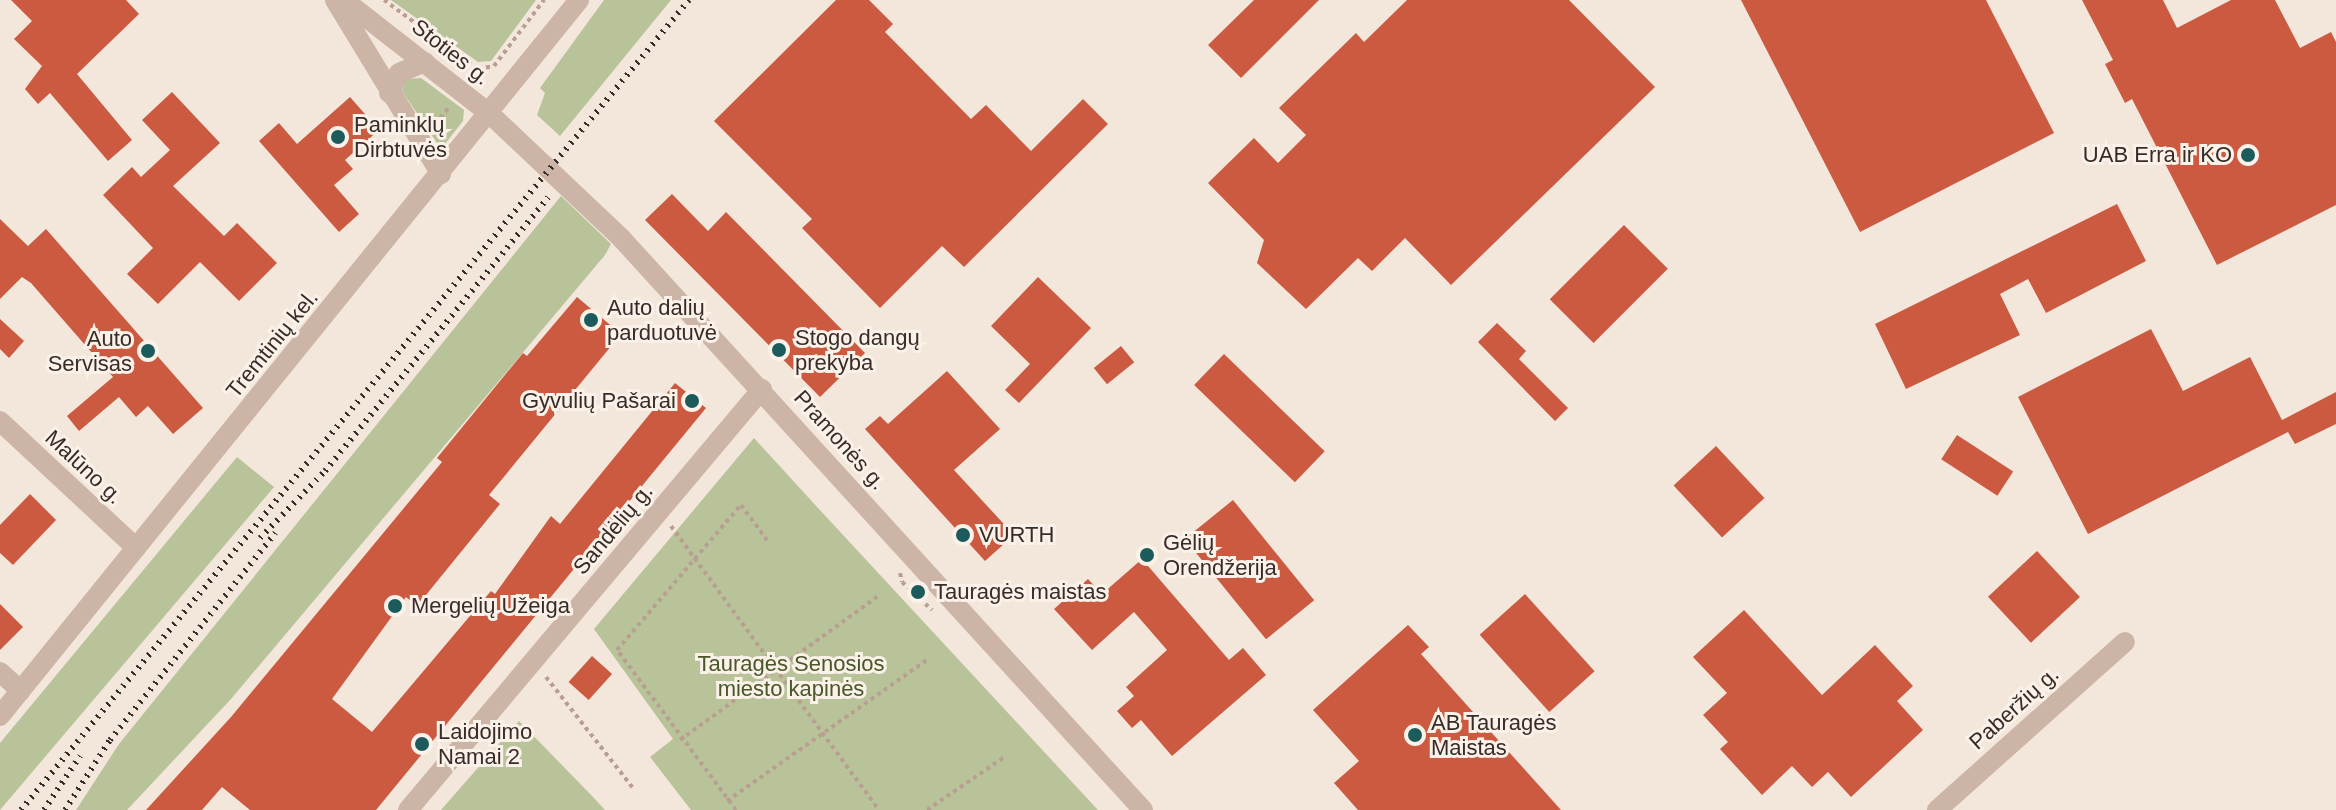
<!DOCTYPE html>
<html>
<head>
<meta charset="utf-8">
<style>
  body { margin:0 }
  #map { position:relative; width:2336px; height:810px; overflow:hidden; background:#f3e6db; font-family:Helvetica,sans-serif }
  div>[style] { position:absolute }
  .green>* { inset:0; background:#b8c39a }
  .building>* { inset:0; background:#cb5a41; transform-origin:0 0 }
  .path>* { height:4px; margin-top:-2px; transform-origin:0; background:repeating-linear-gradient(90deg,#b89f91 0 4px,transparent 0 8px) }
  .minor>* { height:20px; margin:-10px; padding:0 10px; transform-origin:10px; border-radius:10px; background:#ccb5a7 }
  .rail>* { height:6px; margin-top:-3px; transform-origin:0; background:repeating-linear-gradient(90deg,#382c28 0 2px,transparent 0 8px) }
  .dots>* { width:22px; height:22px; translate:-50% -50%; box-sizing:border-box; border:4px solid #faf1e8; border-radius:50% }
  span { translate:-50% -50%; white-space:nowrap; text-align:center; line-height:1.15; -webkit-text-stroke:6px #faf1e8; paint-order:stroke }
  .street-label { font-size:22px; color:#382c28 }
  .poi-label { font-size:22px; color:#382c28 }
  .left { translate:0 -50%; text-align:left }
  .right { translate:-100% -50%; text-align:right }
  .park-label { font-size:22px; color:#49572a }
</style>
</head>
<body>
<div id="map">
  <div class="green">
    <i style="clip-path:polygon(391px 0,536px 0,491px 61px,478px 62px)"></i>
    <i style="clip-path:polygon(604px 0,671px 0,560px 136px,537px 115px,545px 93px,540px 88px)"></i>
    <i style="clip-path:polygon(421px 78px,464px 110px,463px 121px,441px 149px,402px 91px,406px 79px)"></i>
    <i style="clip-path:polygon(561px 196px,611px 244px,605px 255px,231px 699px,127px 810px,76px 810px,119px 744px)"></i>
    <i style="clip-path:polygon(754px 438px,818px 508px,1098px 810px,691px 810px,650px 757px,673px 739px,594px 629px)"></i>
    <i style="clip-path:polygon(237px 457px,274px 487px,0 810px,0 743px)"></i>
    <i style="clip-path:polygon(519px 721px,594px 798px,605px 810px,441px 810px)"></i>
  </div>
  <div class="building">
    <i style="clip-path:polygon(11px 0,126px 0,139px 14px,77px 74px,132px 140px,108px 161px,50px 93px,38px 104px,25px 89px,42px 66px,14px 39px,32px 21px)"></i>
    <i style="clip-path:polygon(836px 0,869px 0,893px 24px,885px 32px,971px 119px,986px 105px,1031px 151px,1083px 99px,1108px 124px,964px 267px,942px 246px,880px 308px,802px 228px,812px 219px,714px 121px)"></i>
    <i style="clip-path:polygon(1254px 0,1319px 0,1241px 78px,1208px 45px)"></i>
    <i style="clip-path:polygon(1407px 0,1569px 0,1655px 87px,1451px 285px,1405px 238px,1372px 271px,1358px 258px,1306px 309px,1257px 263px,1264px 240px,1208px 183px,1254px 138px,1278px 163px,1306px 135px,1279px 108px,1356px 33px,1364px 42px)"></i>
    <i style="clip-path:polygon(1741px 0,1986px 0,2054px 133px,1860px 232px)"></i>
    <i style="clip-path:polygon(2082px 0,2163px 0,2177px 28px,2231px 0,2275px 0,2300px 48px,2331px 32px,2336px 42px,2336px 205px,2217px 265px,2132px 99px,2125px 103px,2105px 64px,2113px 60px)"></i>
    <i style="clip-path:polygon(172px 92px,220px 143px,173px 186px,224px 236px,237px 223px,277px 263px,239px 301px,200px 262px,158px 304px,127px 274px,153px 248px,103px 195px,132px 167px,141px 177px,170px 150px,142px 120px)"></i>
    <i style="clip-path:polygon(350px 97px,379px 130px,345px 160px,353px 169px,334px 185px,359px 214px,339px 232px,259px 141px,279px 123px,297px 144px)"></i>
    <i style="clip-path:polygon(672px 194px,708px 231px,726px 212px,865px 353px,820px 397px,645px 220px)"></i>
    <i style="clip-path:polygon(2117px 204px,2146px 261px,2046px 313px,2028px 279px,2000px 294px,2020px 335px,1906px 389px,1875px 324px)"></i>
    <i style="clip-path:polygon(0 219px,28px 246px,46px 229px,203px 408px,173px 434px,148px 406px,136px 417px,119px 397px,79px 431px,67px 416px,113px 377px,31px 283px,22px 277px,0 299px)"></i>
    <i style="left:1624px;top:225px;width:62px;height:105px;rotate:45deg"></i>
    <i style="clip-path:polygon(1038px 277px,1091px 328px,1019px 403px,1005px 390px,1030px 364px,991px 326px)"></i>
    <i style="clip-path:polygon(577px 297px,621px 334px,489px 495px,500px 504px,417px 606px,406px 597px,332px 699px,372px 732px,491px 591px,495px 594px,551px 516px,560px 524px,675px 383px,706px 408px,376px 810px,250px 810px,222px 787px,202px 810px,146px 810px,231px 717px,442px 462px,437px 458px,523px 353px,527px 356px)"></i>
    <i style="clip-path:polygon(0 319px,24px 341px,9px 358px,0 349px)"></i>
    <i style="clip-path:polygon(1497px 323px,1526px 351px,1519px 359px,1568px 408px,1555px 421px,1478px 342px)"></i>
    <i style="clip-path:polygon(2151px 329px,2183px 391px,2250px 357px,2282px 420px,2336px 392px,2336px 424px,2295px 444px,2288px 432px,2088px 534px,2018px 397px)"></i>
    <i style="left:1121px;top:346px;width:21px;height:35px;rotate:51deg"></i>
    <i style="left:1224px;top:354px;width:140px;height:43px;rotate:44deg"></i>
    <i style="clip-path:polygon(947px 371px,1000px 429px,954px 470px,1014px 535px,985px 561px,865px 429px,880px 416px,888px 424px)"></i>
    <i style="left:1957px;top:435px;width:67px;height:29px;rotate:33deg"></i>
    <i style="left:1716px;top:446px;width:71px;height:58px;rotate:47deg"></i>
    <i style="clip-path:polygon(30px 494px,56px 520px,13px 565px,0 553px,0 525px)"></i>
    <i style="left:1233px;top:500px;width:129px;height:62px;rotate:51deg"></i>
    <i style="left:2037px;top:551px;width:63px;height:67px;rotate:47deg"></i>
    <i style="clip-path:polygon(1142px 559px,1229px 660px,1243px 648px,1266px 675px,1172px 756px,1141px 720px,1132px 728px,1117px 711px,1134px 696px,1126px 687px,1167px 650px,1134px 612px,1092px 650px,1054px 609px,1088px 579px,1102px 594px)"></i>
    <i style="left:1525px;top:594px;width:104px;height:61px;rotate:48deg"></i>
    <i style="clip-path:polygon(0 604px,23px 627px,0 650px)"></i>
    <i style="clip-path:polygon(1744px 610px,1822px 695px,1875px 645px,1913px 686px,1897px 701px,1923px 730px,1851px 797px,1828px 772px,1812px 787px,1792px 766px,1762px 795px,1720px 749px,1728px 742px,1703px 715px,1727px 693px,1693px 657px)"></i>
    <i style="clip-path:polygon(1408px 625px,1429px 647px,1421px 654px,1561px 810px,1358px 810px,1334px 783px,1359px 761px,1313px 710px)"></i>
    <i style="left:592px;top:656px;width:27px;height:35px;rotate:42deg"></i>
  </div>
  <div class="path">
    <i style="left:384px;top:0;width:117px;rotate:36.3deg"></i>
    <i style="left:478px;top:69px;width:16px;rotate:-11deg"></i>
    <i style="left:494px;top:66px;width:83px;rotate:-52.9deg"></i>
    <i style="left:435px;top:124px;width:23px;rotate:-50deg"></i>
    <i style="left:671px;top:526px;width:352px;rotate:53.8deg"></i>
    <i style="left:900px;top:573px;width:9px;rotate:77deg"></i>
    <i style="left:902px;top:582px;width:41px;rotate:43deg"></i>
    <i style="left:546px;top:677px;width:141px;rotate:51.9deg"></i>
    <i style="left:680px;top:740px;width:248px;rotate:-36deg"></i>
    <i style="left:727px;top:801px;width:246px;rotate:-35.2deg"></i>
    <i style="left:736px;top:810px;width:199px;rotate:-126.6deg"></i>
    <i style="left:617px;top:650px;width:191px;rotate:-49.5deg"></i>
    <i style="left:741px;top:505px;width:44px;rotate:53.4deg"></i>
    <i style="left:927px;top:810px;width:96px;rotate:-34.4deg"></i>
  </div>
  <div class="minor">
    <i style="left:335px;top:0;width:204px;rotate:58.7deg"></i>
    <i style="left:344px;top:0;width:185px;rotate:38deg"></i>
    <i style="left:490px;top:114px;width:182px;rotate:43.4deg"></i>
    <i style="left:622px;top:239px;width:773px;rotate:47.62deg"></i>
    <i style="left:389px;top:93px;width:22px;rotate:-63deg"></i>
    <i style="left:399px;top:73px;width:28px;rotate:-23deg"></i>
    <i style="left:0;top:421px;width:186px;rotate:43deg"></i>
    <i style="left:0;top:672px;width:28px;rotate:42deg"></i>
    <i style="left:0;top:716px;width:921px;rotate:-51.04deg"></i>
    <i style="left:408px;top:810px;width:550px;rotate:-49.94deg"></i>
    <i style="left:1937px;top:810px;width:252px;rotate:-41.8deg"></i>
  </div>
  <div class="rail">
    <i style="left:260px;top:538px;width:93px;rotate:-45.9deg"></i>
    <i style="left:325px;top:471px;width:353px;rotate:-50.8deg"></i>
    <i style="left:21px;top:810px;width:1050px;rotate:-50.49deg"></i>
    <i style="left:44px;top:810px;width:65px;rotate:-56.3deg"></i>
    <i style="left:65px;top:810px;width:83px;rotate:-57.3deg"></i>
    <i style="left:110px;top:740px;width:265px;rotate:-51.4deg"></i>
  </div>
  <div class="dots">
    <i style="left:338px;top:137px;background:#1b5b5b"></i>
    <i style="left:2248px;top:155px;background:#1b5b5b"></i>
    <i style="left:591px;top:320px;background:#1b5b5b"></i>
    <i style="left:779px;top:350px;background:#1b5b5b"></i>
    <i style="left:148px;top:351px;background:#1b5b5b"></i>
    <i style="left:692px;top:401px;background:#1b5b5b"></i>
    <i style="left:963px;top:535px;background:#1b5b5b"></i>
    <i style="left:1147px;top:555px;background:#1b5b5b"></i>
    <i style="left:918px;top:592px;background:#1b5b5b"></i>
    <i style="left:395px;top:606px;background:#1b5b5b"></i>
    <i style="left:1415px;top:735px;background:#1b5b5b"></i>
    <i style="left:422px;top:744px;background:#1b5b5b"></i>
  </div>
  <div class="street-label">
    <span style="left:451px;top:52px;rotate:38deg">Stoties g.</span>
    <span style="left:272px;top:344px;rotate:-51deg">Tremtinių kel.</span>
    <span style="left:840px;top:440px;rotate:48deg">Pramonės g.</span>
    <span style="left:84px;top:467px;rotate:43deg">Malūno g.</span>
    <span style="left:613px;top:529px;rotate:-50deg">Sandėlių g.</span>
    <span style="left:2014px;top:708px;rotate:-42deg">Paberžių g.</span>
  </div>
  <div class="poi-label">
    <span class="left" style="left:354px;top:137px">Paminklų<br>Dirbtuvės</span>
    <span class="right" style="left:2232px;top:155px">UAB Erra ir KO</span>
    <span class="left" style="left:607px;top:320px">Auto dalių<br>parduotuvė</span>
    <span class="left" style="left:795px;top:350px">Stogo dangų<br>prekyba</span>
    <span class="right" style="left:132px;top:351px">Auto<br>Servisas</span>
    <span class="right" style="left:676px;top:401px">Gyvulių Pašarai</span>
    <span class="left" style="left:979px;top:535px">VURTH</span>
    <span class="left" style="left:1163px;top:555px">Gėlių<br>Orendžerija</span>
    <span class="left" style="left:934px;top:592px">Tauragės maistas</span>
    <span class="left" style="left:411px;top:606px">Mergelių Užeiga</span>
    <span class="left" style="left:1431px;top:735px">AB Tauragės<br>Maistas</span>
    <span class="left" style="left:438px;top:744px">Laidojimo<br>Namai 2</span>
  </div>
  <div class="park-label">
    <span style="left:791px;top:676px">Tauragės Senosios<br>miesto kapinės</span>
  </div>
</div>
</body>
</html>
